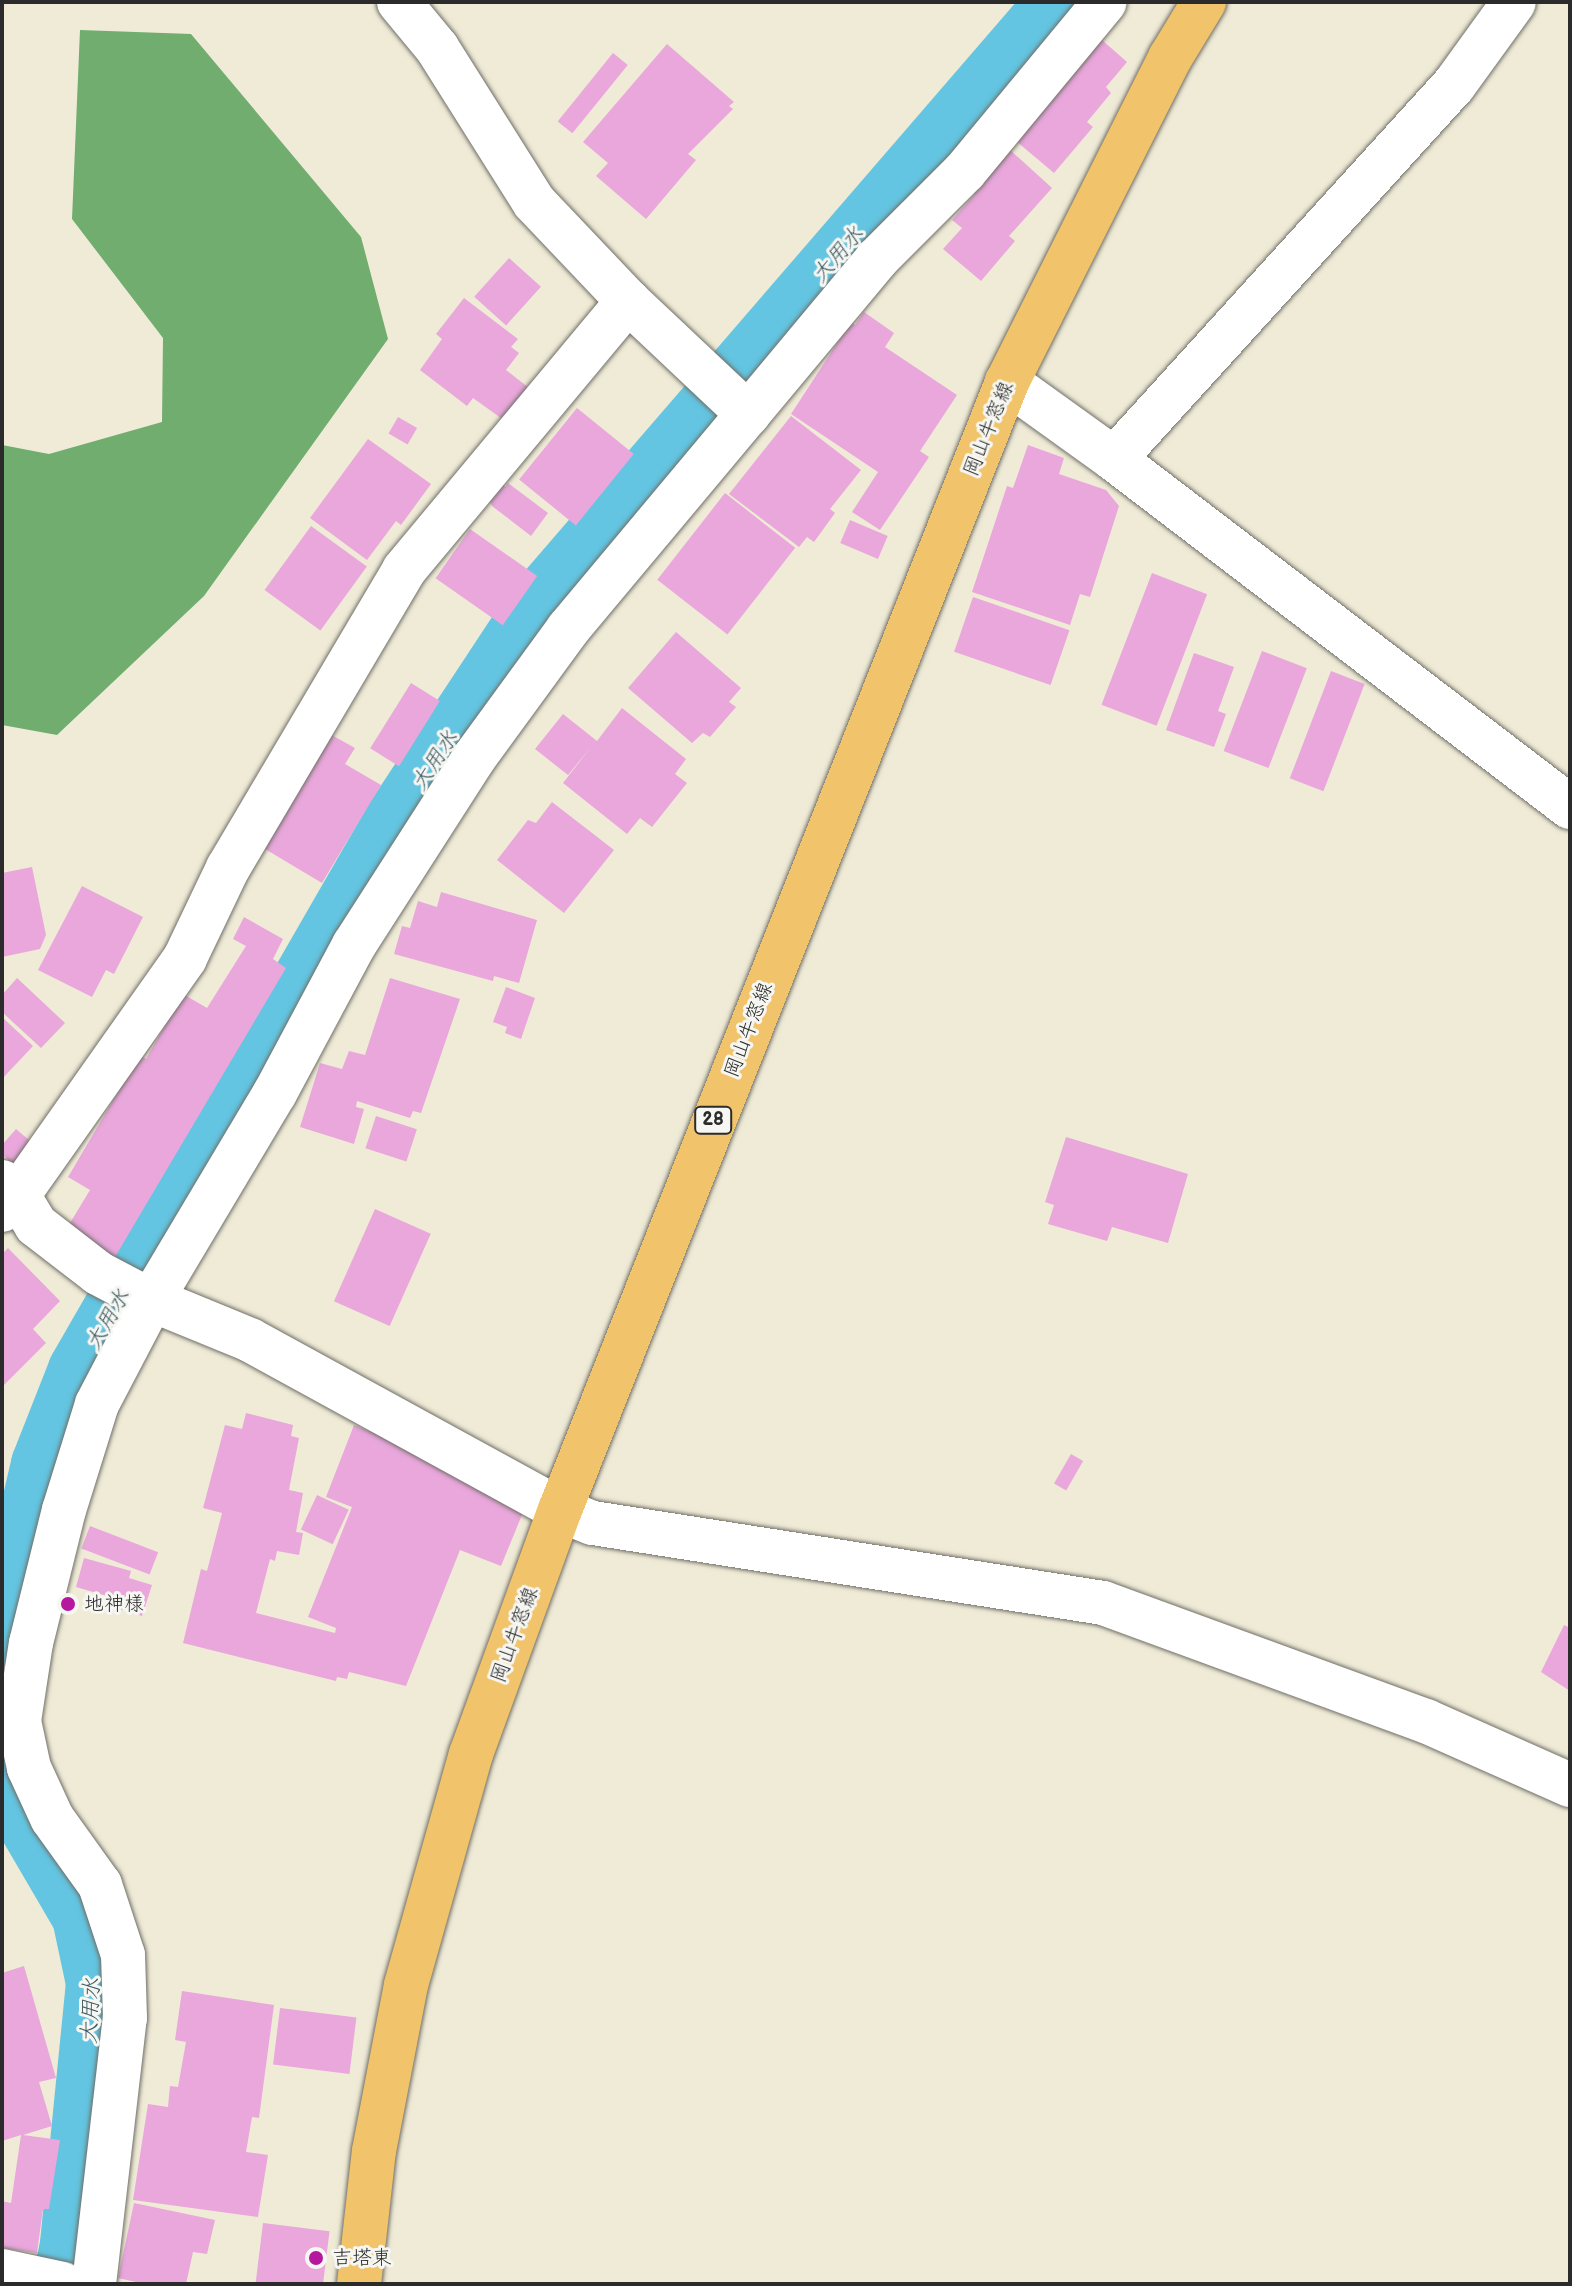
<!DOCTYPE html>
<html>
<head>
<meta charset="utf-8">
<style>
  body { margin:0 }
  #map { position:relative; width:1572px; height:2286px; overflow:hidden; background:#efebd7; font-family:"Balsamiq Sans","Klee One",sans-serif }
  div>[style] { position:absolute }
  .forest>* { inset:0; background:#70ad6e }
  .canal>* { height:62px; margin:-31px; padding:0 31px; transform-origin:31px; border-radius:31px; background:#63c5e1 }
  .building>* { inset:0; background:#e9a7dc; transform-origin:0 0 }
  .roads { filter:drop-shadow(0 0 2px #706e67) drop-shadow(0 0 2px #706e67) }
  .minor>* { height:44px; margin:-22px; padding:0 22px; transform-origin:22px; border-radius:22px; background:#fff }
  .primary>* { height:44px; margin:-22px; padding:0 22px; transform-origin:22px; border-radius:22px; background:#f1c36a }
  .dots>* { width:22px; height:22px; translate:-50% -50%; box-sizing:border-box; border:4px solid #f6f6f2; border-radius:50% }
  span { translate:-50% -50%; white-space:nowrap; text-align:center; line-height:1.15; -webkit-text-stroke:6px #f6f6f2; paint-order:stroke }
  .shield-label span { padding:2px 6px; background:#f6f6f2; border:2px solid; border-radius:6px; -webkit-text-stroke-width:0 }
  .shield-label { font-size:18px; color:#2b2b2b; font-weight:700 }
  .street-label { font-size:20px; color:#2b2b2b }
  .poi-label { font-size:20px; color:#2b2b2b }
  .left { translate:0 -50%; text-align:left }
  .water-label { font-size:22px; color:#3c5962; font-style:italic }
  .frame { position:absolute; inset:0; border:4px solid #2b2b2b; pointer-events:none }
</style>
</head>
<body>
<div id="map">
  <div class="forest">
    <i style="clip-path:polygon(80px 30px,191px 34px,361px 237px,388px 339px,204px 596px,57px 735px,2px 725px,2px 445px,49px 454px,162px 422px,163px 338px,72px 219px)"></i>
  </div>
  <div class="canal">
    <i style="left:2px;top:1635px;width:176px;rotate:-76.8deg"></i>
    <i style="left:42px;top:1464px;width:101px;rotate:-68.5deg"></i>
    <i style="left:79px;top:1370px;width:636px;rotate:-60.09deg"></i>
    <i style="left:396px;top:819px;width:260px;rotate:-56.6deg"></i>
    <i style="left:539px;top:602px;width:793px;rotate:-49.19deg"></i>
    <i style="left:2px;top:1758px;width:41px;rotate:74.2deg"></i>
    <i style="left:13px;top:1797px;width:139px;rotate:59.7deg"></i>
    <i style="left:83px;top:1917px;width:67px;rotate:78deg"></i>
    <i style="left:97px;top:1983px;width:263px;rotate:95.7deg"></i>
    <i style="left:71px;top:2245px;width:40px;rotate:102deg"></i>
  </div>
  <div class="building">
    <i style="clip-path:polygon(1102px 40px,1127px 62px,1106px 87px,1111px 93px,1087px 122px,1093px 127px,1054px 173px,1016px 141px)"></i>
    <i style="clip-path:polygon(667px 44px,734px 102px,729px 106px,733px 109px,688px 154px,696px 160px,646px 219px,596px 176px,608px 163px,583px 142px)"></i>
    <i style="left:613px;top:53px;width:19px;height:88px;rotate:39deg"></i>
    <i style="clip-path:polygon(1009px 149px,1052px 188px,1009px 236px,1015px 241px,981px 281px,943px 249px,962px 228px,952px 220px,975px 194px,971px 191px)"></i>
    <i style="left:509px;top:258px;width:43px;height:52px;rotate:42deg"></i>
    <i style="clip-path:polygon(464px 298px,518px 339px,511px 347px,519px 353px,506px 370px,529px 388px,505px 421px,473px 398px,467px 406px,420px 370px,442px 339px,436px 334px)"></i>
    <i style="clip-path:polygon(864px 312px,894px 333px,885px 347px,957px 395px,920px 451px,929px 457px,880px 530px,852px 512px,878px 472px,791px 414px,851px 322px,855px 325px)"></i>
    <i style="left:577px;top:408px;width:73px;height:92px;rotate:39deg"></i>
    <i style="clip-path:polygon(791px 416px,861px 470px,830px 509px,835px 513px,814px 542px,807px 537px,799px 547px,729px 494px)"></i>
    <i style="left:398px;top:417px;width:22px;height:19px;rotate:30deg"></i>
    <i style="clip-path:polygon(368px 439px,431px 484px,401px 525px,396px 521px,367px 560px,310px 518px)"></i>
    <i style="clip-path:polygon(1028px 445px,1064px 458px,1059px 474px,1106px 490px,1119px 506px,1090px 597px,1080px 594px,1070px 625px,972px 592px,1007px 486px,1013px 488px)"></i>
    <i style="clip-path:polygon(508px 483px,548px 513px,531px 536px,492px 506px,490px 502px,503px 484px,505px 487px)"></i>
    <i style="left:725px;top:493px;width:89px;height:110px;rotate:38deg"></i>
    <i style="left:850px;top:520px;width:41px;height:25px;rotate:23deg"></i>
    <i style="left:311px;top:526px;width:69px;height:79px;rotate:36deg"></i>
    <i style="left:470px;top:529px;width:82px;height:60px;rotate:35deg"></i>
    <i style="left:1152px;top:573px;width:59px;height:141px;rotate:21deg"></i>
    <i style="left:973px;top:597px;width:102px;height:58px;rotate:19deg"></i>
    <i style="clip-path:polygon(676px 632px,741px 688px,729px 702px,736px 707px,710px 737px,703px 733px,692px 743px,628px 688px)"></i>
    <i style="left:1262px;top:651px;width:48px;height:107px;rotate:21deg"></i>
    <i style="clip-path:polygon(1194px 653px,1234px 667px,1218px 711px,1226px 714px,1214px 747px,1166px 730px)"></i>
    <i style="left:1331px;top:671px;width:36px;height:115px;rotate:21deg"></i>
    <i style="left:411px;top:683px;width:34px;height:77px;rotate:32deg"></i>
    <i style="clip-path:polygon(622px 708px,686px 759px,675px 774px,687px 783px,652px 827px,640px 818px,627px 834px,563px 783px,591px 747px,568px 775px,535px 749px,563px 714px,597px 741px)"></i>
    <i style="clip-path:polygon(328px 733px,355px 748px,345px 764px,381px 785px,322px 883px,260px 846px)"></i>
    <i style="clip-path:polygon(552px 802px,614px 850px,564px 913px,497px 860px,528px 820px,536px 823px)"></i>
    <i style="clip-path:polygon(32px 867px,46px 935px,40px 949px,2px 957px,2px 873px)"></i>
    <i style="clip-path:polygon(82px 886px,143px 917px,114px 974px,106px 970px,92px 997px,38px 970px)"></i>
    <i style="clip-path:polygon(441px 892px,537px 920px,519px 983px,494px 976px,493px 981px,394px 954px,402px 926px,410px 928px,418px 901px,437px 907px)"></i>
    <i style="clip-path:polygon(244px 917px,283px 939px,273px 959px,286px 968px,115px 1257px,67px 1228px,90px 1190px,68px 1177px,140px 1055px,146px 1059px,183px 994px,207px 1008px,246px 946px,233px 939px)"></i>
    <i style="clip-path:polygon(17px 978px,65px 1023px,41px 1048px,2px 1012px,2px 995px)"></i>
    <i style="clip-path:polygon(390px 978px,460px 999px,421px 1113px,413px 1111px,410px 1118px,357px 1101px,356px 1107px,364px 1109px,354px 1144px,300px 1127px,320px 1063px,342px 1069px,349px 1051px,365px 1055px)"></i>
    <i style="clip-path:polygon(506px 987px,535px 998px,521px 1039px,505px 1033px,507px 1027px,493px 1022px)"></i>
    <i style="clip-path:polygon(2px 1017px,33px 1046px,2px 1079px)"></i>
    <i style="left:376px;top:1116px;width:43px;height:34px;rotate:18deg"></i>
    <i style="clip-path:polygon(16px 1129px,36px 1146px,16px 1167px,2px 1154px,2px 1145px)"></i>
    <i style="clip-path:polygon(1066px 1137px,1188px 1174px,1168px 1243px,1112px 1227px,1107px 1241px,1048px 1224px,1054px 1205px,1045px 1202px)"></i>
    <i style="left:375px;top:1209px;width:61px;height:101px;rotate:24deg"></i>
    <i style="clip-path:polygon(8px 1248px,60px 1301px,33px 1329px,46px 1343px,2px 1387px,2px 1254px)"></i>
    <i style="clip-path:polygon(246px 1413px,293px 1425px,291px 1436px,299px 1438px,289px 1490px,303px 1493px,296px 1532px,303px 1533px,299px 1555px,277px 1551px,275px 1561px,270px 1559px,256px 1613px,335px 1633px,336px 1628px,308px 1617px,352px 1507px,326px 1497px,354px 1425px,490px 1479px,526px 1505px,501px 1566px,460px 1550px,406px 1686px,349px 1672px,347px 1679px,337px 1677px,336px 1681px,183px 1643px,201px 1569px,207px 1571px,222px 1513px,203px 1508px,225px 1425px,242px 1429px)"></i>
    <i style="left:1071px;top:1454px;width:14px;height:34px;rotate:30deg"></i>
    <i style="left:317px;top:1495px;width:35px;height:38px;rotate:25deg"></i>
    <i style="left:90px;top:1526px;width:73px;height:24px;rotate:21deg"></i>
    <i style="clip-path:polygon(84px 1558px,131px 1571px,129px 1578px,152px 1585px,142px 1616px,112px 1607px,114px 1598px,76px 1587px)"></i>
    <i style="clip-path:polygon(1564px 1625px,1570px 1628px,1570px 1691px,1541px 1672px)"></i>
    <i style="clip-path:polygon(24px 1966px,56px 2078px,39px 2082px,52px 2126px,23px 2135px,60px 2140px,49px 2209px,43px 2209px,37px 2253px,2px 2248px,2px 2201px,11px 2203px,21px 2135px,2px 2141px,2px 1973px)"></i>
    <i style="clip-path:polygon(182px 1991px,274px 2005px,259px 2118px,252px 2117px,246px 2152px,268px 2155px,258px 2217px,133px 2200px,148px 2104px,168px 2107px,170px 2086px,178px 2087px,186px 2042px,175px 2040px)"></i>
    <i style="left:280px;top:2008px;width:77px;height:57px;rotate:7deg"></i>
    <i style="clip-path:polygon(134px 2203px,215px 2220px,207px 2254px,193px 2252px,186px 2284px,145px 2284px,118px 2278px)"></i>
    <i style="left:263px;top:2223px;width:67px;height:60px;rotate:7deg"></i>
  </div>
  <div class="roads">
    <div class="minor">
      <i style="left:399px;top:2px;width:60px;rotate:50.4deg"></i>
      <i style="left:437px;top:48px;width:182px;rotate:57.8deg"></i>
      <i style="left:534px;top:202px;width:137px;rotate:46.5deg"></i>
      <i style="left:628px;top:301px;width:165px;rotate:43.3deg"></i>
      <i style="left:1007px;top:382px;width:132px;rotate:35.7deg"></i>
      <i style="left:1114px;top:459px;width:574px;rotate:37.35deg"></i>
      <i style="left:1114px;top:459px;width:505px;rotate:-47.73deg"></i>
      <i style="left:1454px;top:85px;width:102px;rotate:-54.1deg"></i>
      <i style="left:2px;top:1182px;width:21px;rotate:39deg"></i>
      <i style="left:18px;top:1195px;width:35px;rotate:59deg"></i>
      <i style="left:36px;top:1225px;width:78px;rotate:37.7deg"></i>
      <i style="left:98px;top:1273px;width:45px;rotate:27.7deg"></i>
      <i style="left:138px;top:1294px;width:121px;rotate:22.3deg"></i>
      <i style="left:250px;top:1340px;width:354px;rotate:28.7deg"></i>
      <i style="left:560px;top:1510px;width:35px;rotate:22deg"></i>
      <i style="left:593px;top:1523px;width:516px;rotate:8.91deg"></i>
      <i style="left:1103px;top:1603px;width:344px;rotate:20.1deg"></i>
      <i style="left:1426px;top:1721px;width:158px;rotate:24deg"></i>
      <i style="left:2px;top:1210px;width:22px;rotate:-43deg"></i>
      <i style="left:18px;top:1195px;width:290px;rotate:-54.8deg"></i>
      <i style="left:185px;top:958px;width:100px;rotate:-64.5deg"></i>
      <i style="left:228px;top:868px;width:346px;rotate:-59.4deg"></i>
      <i style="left:404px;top:570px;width:350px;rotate:-50.2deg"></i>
      <i style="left:2px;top:2271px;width:62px;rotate:12deg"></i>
      <i style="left:94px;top:2284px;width:268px;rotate:-83.4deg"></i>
      <i style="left:125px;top:2018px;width:63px;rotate:-91.8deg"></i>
      <i style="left:123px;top:1955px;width:74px;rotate:-108.2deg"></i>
      <i style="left:100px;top:1885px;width:82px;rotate:-125.6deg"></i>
      <i style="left:52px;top:1818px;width:55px;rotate:-114.7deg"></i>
      <i style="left:29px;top:1768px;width:48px;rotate:-102deg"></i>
      <i style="left:19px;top:1721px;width:79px;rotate:-81.3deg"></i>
      <i style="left:31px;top:1643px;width:137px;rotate:-76.1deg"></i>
      <i style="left:64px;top:1510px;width:111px;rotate:-72.7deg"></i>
      <i style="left:97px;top:1404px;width:119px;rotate:-62.4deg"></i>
      <i style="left:152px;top:1299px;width:240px;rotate:-59.2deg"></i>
      <i style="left:275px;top:1093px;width:168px;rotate:-61.9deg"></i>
      <i style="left:354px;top:945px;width:222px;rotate:-57.3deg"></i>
      <i style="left:474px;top:758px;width:160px;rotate:-53.9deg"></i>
      <i style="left:568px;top:629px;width:280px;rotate:-50.1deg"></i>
      <i style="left:748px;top:414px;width:202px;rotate:-50.2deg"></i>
      <i style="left:877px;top:259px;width:124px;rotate:-45deg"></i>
      <i style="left:965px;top:171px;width:219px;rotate:-50.4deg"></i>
    </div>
    <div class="primary">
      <i style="left:359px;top:2284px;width:134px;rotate:-83.6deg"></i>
      <i style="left:374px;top:2151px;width:169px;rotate:-79.1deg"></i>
      <i style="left:406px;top:1985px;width:240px;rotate:-74.3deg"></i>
      <i style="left:471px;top:1754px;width:260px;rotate:-70deg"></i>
      <i style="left:560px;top:1510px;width:1213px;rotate:-68.38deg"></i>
      <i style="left:1007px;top:382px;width:363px;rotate:-63.3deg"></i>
      <i style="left:1170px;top:58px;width:66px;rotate:-58.7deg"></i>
    </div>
  </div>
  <div class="dots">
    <i style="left:68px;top:1604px;background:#b5179e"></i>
    <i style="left:316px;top:2258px;background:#b5179e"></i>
  </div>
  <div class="shield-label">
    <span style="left:713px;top:1120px">28</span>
  </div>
  <div class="street-label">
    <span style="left:989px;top:429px;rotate:-68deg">岡山牛窓線</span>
    <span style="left:749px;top:1030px;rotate:-69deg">岡山牛窓線</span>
    <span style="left:515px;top:1635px;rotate:-70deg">岡山牛窓線</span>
  </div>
  <div class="poi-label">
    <span class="left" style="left:84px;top:1604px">地神様</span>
    <span class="left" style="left:332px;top:2258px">吉塔東</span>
  </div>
  <div class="water-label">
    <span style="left:838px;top:255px;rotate:-49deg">大用水</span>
    <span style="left:435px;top:761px;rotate:-57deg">大用水</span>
    <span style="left:108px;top:1320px;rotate:-60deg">大用水</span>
    <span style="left:91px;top:2011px;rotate:-87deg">大用水</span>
  </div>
  <div class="frame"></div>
</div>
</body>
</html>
